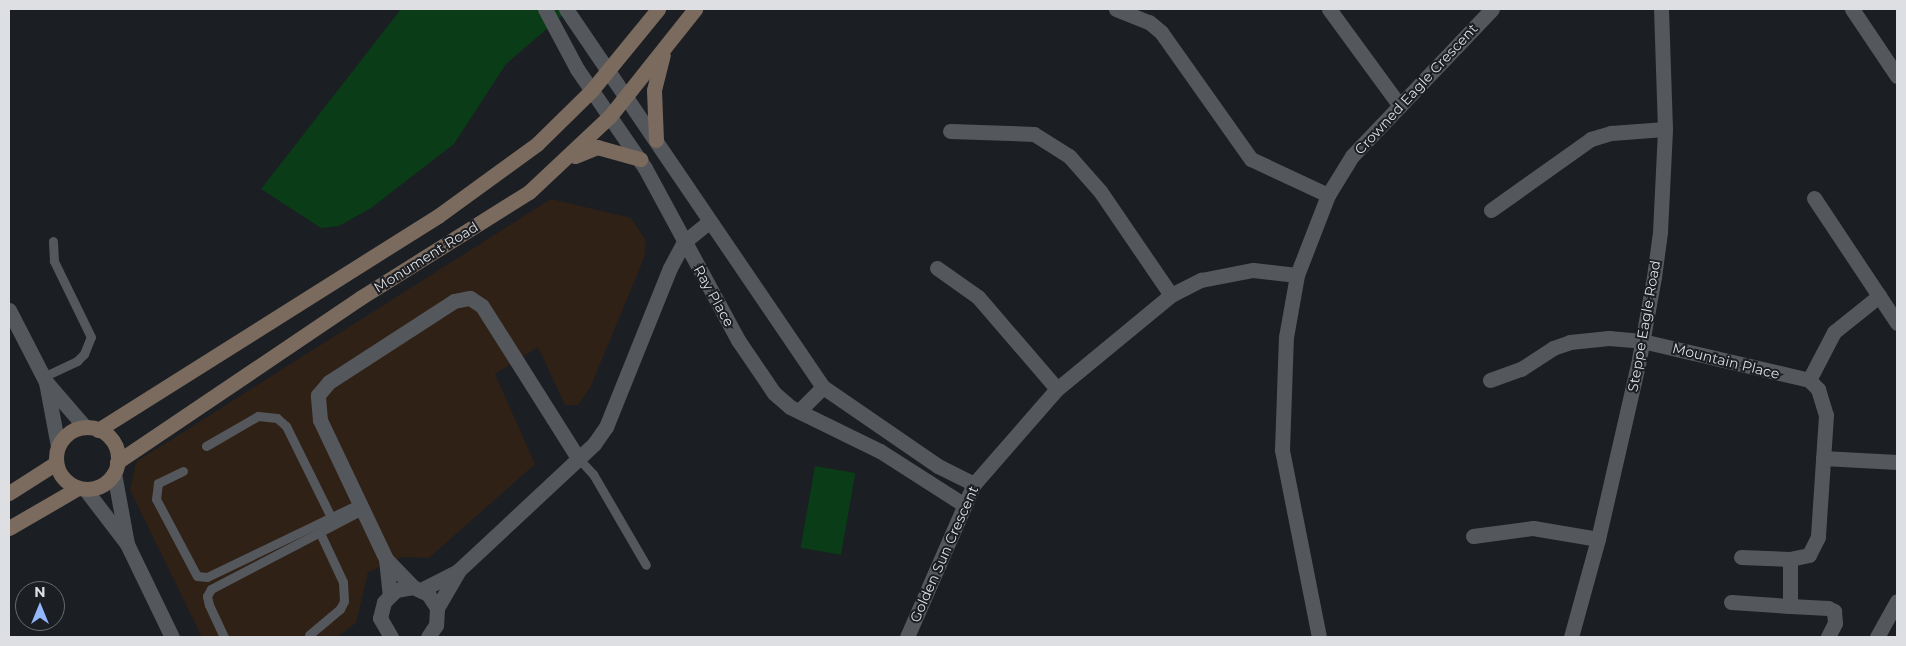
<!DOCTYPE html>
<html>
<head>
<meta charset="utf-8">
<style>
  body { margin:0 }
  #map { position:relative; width:1906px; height:646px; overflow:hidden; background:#1b1e22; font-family:Montserrat,sans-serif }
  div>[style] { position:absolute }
  .commercial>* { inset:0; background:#302117 }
  .green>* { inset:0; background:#093c17; transform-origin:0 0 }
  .lane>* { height:9px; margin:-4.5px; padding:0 4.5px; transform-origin:4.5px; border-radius:4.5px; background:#54575c }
  .street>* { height:15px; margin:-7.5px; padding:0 7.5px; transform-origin:7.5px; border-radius:7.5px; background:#54575c }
  .secondary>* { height:15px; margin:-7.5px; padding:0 7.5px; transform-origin:7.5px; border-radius:7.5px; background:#7b6a5e }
  .secondary>.ring { margin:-7.5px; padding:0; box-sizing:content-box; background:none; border:15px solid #7b6a5e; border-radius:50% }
  span { translate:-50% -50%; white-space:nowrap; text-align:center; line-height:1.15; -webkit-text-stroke:4px #1b1e22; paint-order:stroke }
  .street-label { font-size:14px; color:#dddfe2 }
  .frame { position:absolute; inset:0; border:10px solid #dddfe2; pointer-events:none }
  .north { position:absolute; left:15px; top:581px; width:50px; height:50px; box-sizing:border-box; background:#1b1e22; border:1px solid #696b6f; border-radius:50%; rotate:0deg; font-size:14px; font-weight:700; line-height:20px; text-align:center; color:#dddfe2 }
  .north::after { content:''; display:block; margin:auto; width:18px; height:22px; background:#93b7fd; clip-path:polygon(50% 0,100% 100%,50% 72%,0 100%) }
</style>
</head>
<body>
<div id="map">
  <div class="commercial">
    <i style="clip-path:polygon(551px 199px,631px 218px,646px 241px,644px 258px,590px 388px,578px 405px,565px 405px,538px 347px,495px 374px,535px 464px,429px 558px,402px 557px,368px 572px,356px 623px,337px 637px,202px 637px,130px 490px,136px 462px)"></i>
  </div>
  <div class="green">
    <i style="clip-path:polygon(401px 9px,570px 9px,506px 64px,454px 144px,371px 208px,339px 226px,321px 228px,261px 189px)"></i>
    <i style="left:815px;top:466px;width:41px;height:83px;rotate:10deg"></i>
  </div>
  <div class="lane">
    <i style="left:43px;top:377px;width:38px;rotate:-25deg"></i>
    <i style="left:77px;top:361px;width:10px;rotate:-45deg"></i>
    <i style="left:84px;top:354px;width:18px;rotate:-68deg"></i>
    <i style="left:91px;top:337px;width:85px;rotate:-116deg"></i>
    <i style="left:54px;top:261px;width:20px;rotate:-93deg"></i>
    <i style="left:206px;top:446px;width:60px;rotate:-30deg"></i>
    <i style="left:258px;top:416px;width:19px;rotate:6deg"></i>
    <i style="left:277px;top:418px;width:12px;rotate:42deg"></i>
    <i style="left:286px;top:426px;width:102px;rotate:63.7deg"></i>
    <i style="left:578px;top:458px;width:22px;rotate:47deg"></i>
    <i style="left:593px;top:474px;width:105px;rotate:59.8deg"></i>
    <i style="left:183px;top:471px;width:28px;rotate:154deg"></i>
    <i style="left:158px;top:483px;width:16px;rotate:97deg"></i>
    <i style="left:156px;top:499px;width:87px;rotate:62deg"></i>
    <i style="left:197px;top:576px;width:10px;rotate:6deg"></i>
    <i style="left:207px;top:577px;width:169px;rotate:-25.7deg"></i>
    <i style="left:309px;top:635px;width:40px;rotate:-40deg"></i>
    <i style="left:340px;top:609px;width:9px;rotate:-63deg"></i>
    <i style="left:344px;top:601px;width:19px;rotate:-93deg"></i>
    <i style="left:343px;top:582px;width:54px;rotate:-115.1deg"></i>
    <i style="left:224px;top:637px;width:35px;rotate:-115deg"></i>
    <i style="left:209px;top:605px;width:9px;rotate:-103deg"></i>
    <i style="left:207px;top:596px;width:8px;rotate:-60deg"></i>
    <i style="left:211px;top:589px;width:170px;rotate:-27.6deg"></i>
  </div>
  <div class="street">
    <i style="left:545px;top:9px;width:68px;rotate:61.9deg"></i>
    <i style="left:577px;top:69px;width:120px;rotate:55.5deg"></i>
    <i style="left:645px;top:168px;width:196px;rotate:61.6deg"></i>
    <i style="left:738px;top:340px;width:64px;rotate:55.8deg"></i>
    <i style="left:774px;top:393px;width:21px;rotate:41deg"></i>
    <i style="left:790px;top:407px;width:100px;rotate:26.1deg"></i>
    <i style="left:880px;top:451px;width:98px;rotate:32.6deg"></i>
    <i style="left:566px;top:9px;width:457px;rotate:55.8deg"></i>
    <i style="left:823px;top:387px;width:140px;rotate:34.5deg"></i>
    <i style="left:938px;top:466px;width:40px;rotate:26.6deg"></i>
    <i style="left:1116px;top:9px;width:35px;rotate:22deg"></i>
    <i style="left:1149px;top:22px;width:16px;rotate:40deg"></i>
    <i style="left:1161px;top:32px;width:156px;rotate:54.7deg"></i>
    <i style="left:1251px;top:159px;width:85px;rotate:25.1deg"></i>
    <i style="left:1329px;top:9px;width:120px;rotate:53.8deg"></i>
    <i style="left:1852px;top:9px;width:81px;rotate:56.1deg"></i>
    <i style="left:950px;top:131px;width:84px;rotate:2deg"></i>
    <i style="left:1034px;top:134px;width:41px;rotate:32.2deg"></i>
    <i style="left:1069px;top:156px;width:47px;rotate:48.5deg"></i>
    <i style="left:1100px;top:191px;width:126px;rotate:55.7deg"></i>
    <i style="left:1814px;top:198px;width:150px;rotate:56.4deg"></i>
    <i style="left:1491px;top:210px;width:123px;rotate:-35.4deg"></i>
    <i style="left:1591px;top:139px;width:21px;rotate:-17deg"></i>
    <i style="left:1611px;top:133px;width:54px;rotate:-4.2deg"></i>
    <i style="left:937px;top:268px;width:50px;rotate:35.3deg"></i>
    <i style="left:978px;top:297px;width:121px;rotate:49.3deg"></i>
    <i style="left:9px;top:310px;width:81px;rotate:62.8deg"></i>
    <i style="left:46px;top:382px;width:60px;rotate:49.1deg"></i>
    <i style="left:1490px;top:380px;width:33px;rotate:-20deg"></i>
    <i style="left:1521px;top:369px;width:38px;rotate:-33deg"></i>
    <i style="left:1553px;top:348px;width:18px;rotate:-19deg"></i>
    <i style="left:1570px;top:342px;width:39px;rotate:-6deg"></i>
    <i style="left:1609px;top:338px;width:33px;rotate:5deg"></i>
    <i style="left:1642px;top:341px;width:171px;rotate:13.1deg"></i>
    <i style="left:1809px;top:380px;width:13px;rotate:45deg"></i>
    <i style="left:1818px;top:389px;width:27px;rotate:73deg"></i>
    <i style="left:1826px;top:415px;width:122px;rotate:93.8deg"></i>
    <i style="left:1818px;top:537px;width:20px;rotate:117deg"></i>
    <i style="left:1809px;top:555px;width:19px;rotate:168deg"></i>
    <i style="left:1790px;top:559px;width:47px;rotate:90deg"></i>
    <i style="left:1790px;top:606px;width:38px;rotate:3deg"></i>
    <i style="left:1828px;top:608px;width:7px;rotate:27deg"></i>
    <i style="left:1834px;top:611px;width:12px;rotate:85deg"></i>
    <i style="left:1835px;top:623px;width:16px;rotate:117deg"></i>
    <i style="left:1809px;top:380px;width:54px;rotate:-62.5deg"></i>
    <i style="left:1834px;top:332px;width:58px;rotate:-38.7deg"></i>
    <i style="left:46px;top:382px;width:65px;rotate:79.4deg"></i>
    <i style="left:799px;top:411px;width:34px;rotate:-45deg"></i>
    <i style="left:1823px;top:458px;width:74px;rotate:3.1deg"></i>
    <i style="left:114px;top:473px;width:72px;rotate:79.6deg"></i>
    <i style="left:85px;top:489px;width:69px;rotate:52.6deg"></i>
    <i style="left:127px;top:544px;width:103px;rotate:64.2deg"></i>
    <i style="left:1473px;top:536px;width:61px;rotate:-7.6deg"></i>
    <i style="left:1533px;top:528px;width:66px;rotate:9.6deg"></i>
    <i style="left:1741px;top:557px;width:49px;rotate:2.3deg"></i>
    <i style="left:386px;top:559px;width:36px;rotate:84deg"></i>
    <i style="left:413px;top:587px;width:39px;rotate:-134deg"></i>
    <i style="left:386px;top:559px;width:154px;rotate:-115.4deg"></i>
    <i style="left:320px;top:420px;width:25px;rotate:-95deg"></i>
    <i style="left:318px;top:395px;width:17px;rotate:-50deg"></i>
    <i style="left:329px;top:382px;width:149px;rotate:-32.9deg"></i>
    <i style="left:454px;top:301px;width:16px;rotate:-11deg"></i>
    <i style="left:470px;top:298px;width:14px;rotate:34deg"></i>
    <i style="left:482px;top:306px;width:180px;rotate:57.7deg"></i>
    <i style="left:421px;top:590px;width:42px;rotate:-27.2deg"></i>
    <i style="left:1731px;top:602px;width:59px;rotate:3.9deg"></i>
    <i style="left:437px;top:608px;width:44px;rotate:-59.9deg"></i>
    <i style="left:459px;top:570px;width:185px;rotate:-43deg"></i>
    <i style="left:594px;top:444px;width:21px;rotate:-55deg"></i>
    <i style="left:606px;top:427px;width:171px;rotate:-68.1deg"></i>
    <i style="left:670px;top:268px;width:30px;rotate:-62deg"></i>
    <i style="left:684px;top:242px;width:33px;rotate:-39deg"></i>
    <i style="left:391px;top:637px;width:22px;rotate:-120deg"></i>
    <i style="left:380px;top:618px;width:16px;rotate:-76deg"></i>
    <i style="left:384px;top:602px;width:17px;rotate:-45deg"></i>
    <i style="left:396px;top:590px;width:17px;rotate:-10deg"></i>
    <i style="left:413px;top:587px;width:17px;rotate:25deg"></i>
    <i style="left:428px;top:594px;width:17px;rotate:57deg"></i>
    <i style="left:437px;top:608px;width:17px;rotate:93deg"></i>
    <i style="left:436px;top:625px;width:14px;rotate:124deg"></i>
    <i style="left:907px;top:637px;width:167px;rotate:-66.4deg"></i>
    <i style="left:974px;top:484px;width:126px;rotate:-48.9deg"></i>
    <i style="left:1057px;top:389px;width:148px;rotate:-39.5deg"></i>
    <i style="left:1171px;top:295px;width:34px;rotate:-27deg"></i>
    <i style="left:1201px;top:280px;width:53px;rotate:-10.9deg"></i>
    <i style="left:1253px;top:270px;width:44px;rotate:6.5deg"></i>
    <i style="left:1319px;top:637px;width:191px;rotate:-101.2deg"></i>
    <i style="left:1282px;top:450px;width:113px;rotate:-88deg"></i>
    <i style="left:1286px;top:337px;width:63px;rotate:-79.9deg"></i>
    <i style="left:1297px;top:275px;width:86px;rotate:-68.8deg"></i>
    <i style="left:1328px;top:195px;width:46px;rotate:-58.4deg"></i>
    <i style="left:1352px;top:156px;width:203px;rotate:-46.4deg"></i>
    <i style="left:1571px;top:637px;width:102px;rotate:-74.6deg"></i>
    <i style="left:1598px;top:539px;width:179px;rotate:-77.1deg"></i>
    <i style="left:1638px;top:365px;width:89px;rotate:-79.7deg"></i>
    <i style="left:1654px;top:277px;width:45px;rotate:-82.4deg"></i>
    <i style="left:1660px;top:232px;width:103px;rotate:-87.2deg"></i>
    <i style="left:1665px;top:129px;width:120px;rotate:-91.9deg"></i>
    <i style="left:1877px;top:637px;width:41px;rotate:-60.9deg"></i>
  </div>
  <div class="secondary">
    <i style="left:656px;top:140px;width:50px;rotate:-92.3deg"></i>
    <i style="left:654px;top:90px;width:36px;rotate:-76deg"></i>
    <i style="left:575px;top:156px;width:24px;rotate:-22deg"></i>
    <i style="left:597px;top:147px;width:45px;rotate:15.6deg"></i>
    <i class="ring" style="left:56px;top:427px;width:47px;height:47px"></i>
    <i style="left:98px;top:430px;width:402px;rotate:-32.2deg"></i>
    <i style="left:438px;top:216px;width:122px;rotate:-36deg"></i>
    <i style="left:537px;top:144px;width:76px;rotate:-44.5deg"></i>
    <i style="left:591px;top:91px;width:106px;rotate:-50.7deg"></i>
    <i style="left:117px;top:462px;width:293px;rotate:-34deg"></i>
    <i style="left:360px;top:298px;width:199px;rotate:-32.1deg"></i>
    <i style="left:529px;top:192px;width:111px;rotate:-43.2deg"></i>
    <i style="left:610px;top:116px;width:137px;rotate:-51.5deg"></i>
    <i style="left:9px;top:493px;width:56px;rotate:-32.6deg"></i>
    <i style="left:9px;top:528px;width:80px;rotate:-30.1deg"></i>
  </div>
  <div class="street-label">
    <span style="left:1416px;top:89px;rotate:-47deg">Crowned Eagle Crescent</span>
    <span style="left:426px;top:257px;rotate:-32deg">Monument Road</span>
    <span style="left:714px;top:296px;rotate:61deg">Ray Place</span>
    <span style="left:1644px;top:326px;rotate:-80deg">Steppe Eagle Road</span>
    <span style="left:1726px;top:361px;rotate:14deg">Mountain Place</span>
    <span style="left:944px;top:554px;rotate:-66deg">Golden Sun Crescent</span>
  </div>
  <div class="frame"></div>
  <div class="north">N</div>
</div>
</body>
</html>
